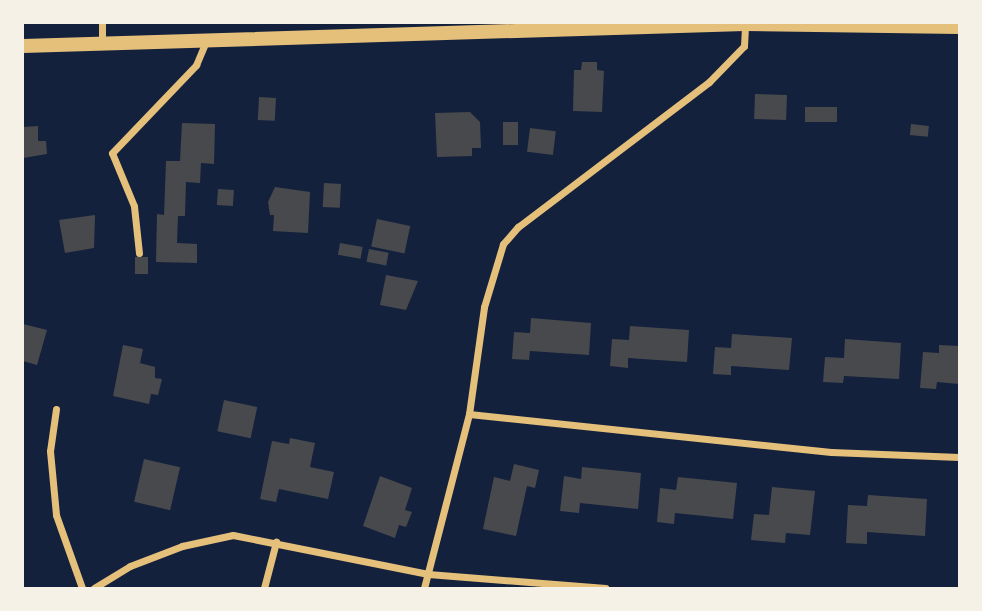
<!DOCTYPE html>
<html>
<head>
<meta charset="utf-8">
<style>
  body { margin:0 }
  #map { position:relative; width:982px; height:611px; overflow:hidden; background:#14213d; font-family:"Fira Sans Condensed",sans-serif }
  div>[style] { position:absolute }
  .building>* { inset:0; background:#48494c; transform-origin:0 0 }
  .minor>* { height:7px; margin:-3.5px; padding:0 3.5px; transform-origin:3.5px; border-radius:3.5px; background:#e5c07b }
  .secondary>* { height:14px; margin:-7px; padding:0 7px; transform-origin:7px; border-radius:7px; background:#e5c07b }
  span { translate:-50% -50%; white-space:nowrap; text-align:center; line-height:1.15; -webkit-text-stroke:6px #f6f1e7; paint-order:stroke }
  .frame { position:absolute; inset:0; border:24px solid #f6f1e7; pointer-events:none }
</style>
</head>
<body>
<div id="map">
  <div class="building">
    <i style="clip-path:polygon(582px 62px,597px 62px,597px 70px,604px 71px,602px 112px,573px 111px,574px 70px,581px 70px)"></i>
    <i style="left:755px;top:94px;width:32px;height:25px;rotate:2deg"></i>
    <i style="left:259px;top:97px;width:17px;height:23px;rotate:3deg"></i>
    <i style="left:805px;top:107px;width:32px;height:15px"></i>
    <i style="clip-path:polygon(470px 112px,480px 122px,481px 148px,472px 148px,472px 156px,437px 157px,435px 113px)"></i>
    <i style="left:503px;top:122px;width:15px;height:23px"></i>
    <i style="clip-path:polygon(182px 123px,215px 124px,214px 164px,201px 163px,200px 183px,186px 182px,185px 216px,178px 216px,177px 243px,197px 244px,197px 263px,156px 262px,157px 214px,164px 215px,166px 161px,180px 161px)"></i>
    <i style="left:911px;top:124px;width:18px;height:11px;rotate:6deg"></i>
    <i style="clip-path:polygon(38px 126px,38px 141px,46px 141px,47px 154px,23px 158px,23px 127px)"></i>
    <i style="left:530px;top:128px;width:26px;height:24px;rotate:7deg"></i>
    <i style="left:324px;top:183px;width:17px;height:24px;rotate:3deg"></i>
    <i style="clip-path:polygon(275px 187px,310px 192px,308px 233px,273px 231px,274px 215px,270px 215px,268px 202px)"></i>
    <i style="left:218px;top:189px;width:16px;height:16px;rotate:4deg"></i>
    <i style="clip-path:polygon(95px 215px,94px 248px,65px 253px,59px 220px)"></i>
    <i style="left:377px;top:219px;width:34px;height:28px;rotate:12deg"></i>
    <i style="left:340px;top:243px;width:23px;height:12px;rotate:10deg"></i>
    <i style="left:369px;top:249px;width:20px;height:13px;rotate:11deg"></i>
    <i style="left:135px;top:257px;width:13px;height:17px"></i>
    <i style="clip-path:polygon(386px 275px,418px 281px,406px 310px,380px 305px)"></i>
    <i style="clip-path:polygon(531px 318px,591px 323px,589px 355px,530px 351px,529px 360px,512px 359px,514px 332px,530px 333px)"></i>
    <i style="clip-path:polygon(23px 324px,47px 330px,37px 365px,23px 361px)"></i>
    <i style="clip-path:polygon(630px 326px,689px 330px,687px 362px,628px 358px,628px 368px,610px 366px,612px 339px,629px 340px)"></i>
    <i style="clip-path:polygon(732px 334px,792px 338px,789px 370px,731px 366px,731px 375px,713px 374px,715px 347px,731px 348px)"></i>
    <i style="clip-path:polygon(845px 339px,901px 343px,899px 379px,844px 376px,843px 383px,823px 382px,825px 357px,844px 358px)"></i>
    <i style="clip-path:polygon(123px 345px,143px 349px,140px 363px,155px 367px,155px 378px,162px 379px,158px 395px,151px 394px,149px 404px,113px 396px)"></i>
    <i style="clip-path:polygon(939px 345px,959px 346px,959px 384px,937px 382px,936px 389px,920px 388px,923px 352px,939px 353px)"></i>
    <i style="left:224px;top:400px;width:34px;height:32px;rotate:12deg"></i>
    <i style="clip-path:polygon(290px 438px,315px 443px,310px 467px,334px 472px,328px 499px,279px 489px,276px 502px,260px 499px,272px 441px,289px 444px)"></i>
    <i style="left:144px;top:459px;width:37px;height:44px;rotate:13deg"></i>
    <i style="clip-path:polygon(514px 464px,539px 470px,535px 488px,527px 486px,516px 536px,483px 529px,494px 477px,510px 481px)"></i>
    <i style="clip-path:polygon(582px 467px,641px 473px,638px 509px,580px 503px,579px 513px,560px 511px,564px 476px,581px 479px)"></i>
    <i style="clip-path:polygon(380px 476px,412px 488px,405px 510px,412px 512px,406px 527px,399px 525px,395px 538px,363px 526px)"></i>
    <i style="clip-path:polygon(678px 477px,737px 483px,733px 519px,675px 513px,674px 524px,657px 522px,660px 488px,676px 490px)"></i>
    <i style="clip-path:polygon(772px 487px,815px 491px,810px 535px,786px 533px,785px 543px,751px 540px,754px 514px,769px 515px)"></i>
    <i style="clip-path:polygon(868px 495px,927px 499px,925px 536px,867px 532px,867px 544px,846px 543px,848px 505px,867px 506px)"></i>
  </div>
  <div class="minor">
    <i style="left:102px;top:43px;width:20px;rotate:-90deg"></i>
    <i style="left:139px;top:253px;width:47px;rotate:-96.1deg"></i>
    <i style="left:134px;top:206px;width:57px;rotate:-112.5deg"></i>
    <i style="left:112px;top:153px;width:122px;rotate:-46.3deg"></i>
    <i style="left:196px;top:65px;width:25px;rotate:-67deg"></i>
    <i style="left:56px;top:409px;width:42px;rotate:98.1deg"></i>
    <i style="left:50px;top:451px;width:64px;rotate:84.6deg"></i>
    <i style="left:56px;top:515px;width:77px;rotate:70.4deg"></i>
    <i style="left:469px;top:414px;width:364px;rotate:6deg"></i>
    <i style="left:831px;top:452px;width:128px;rotate:2.2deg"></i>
    <i style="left:94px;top:588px;width:42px;rotate:-31.4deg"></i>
    <i style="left:130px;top:566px;width:56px;rotate:-21deg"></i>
    <i style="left:182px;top:546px;width:52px;rotate:-12.2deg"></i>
    <i style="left:233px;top:535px;width:199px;rotate:11.3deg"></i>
    <i style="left:428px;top:574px;width:178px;rotate:4.5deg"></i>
    <i style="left:264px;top:588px;width:48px;rotate:-75.4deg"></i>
    <i style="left:424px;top:588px;width:180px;rotate:-75.5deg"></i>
    <i style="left:469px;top:414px;width:108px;rotate:-82deg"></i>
    <i style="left:484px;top:307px;width:66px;rotate:-73.2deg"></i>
    <i style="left:503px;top:244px;width:23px;rotate:-49deg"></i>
    <i style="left:518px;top:227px;width:240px;rotate:-37.2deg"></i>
    <i style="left:709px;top:82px;width:50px;rotate:-45.8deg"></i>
    <i style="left:744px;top:46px;width:21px;rotate:-87deg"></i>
  </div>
  <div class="secondary">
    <i style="left:23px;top:46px;width:722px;rotate:-1.75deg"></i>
    <i style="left:745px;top:24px;width:214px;rotate:0.8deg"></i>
  </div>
  <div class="frame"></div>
</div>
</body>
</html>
